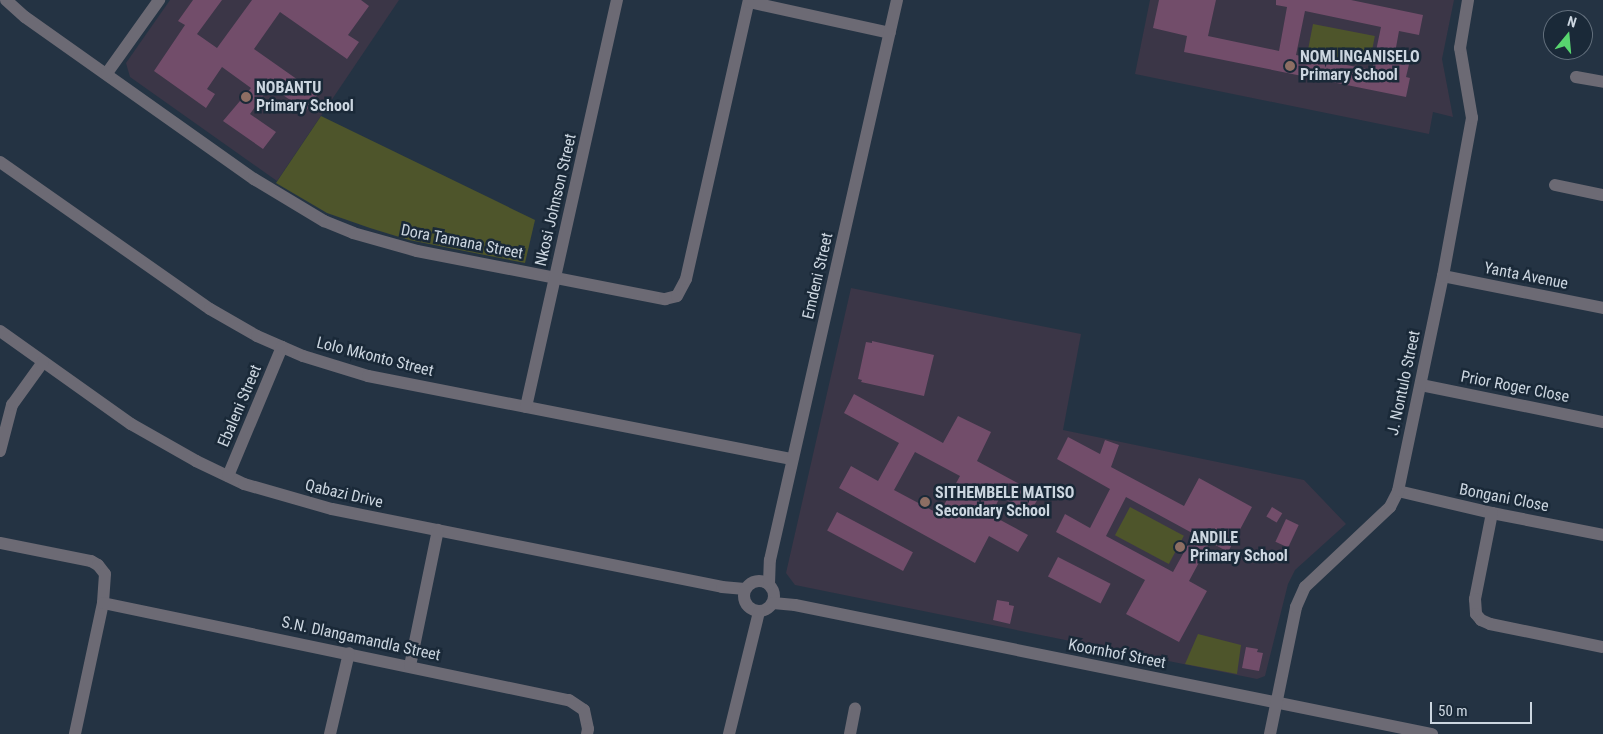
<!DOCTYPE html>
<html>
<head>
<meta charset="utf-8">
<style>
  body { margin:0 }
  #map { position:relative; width:1603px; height:734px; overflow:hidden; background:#243343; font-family:"Roboto Condensed",sans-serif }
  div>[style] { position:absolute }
  .education>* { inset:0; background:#3b3647 }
  .green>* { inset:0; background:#4e552b; transform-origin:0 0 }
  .building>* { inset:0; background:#724d6a; transform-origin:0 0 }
  .minor>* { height:12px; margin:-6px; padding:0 6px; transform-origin:6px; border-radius:6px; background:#6c6a74 }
  .minor>.ring { margin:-6px; padding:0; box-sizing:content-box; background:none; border:12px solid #6c6a74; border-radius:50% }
  .dots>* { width:14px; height:14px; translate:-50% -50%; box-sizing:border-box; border:2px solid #1a2938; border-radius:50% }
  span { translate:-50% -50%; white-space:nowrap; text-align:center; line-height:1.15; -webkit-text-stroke:5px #1a2938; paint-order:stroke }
  .poi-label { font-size:16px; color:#ccd6e0; font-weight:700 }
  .left { translate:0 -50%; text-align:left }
  .street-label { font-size:16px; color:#ccd6e0 }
  .north { position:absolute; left:1543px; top:10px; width:50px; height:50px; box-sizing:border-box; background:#1a2938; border:1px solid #616e7b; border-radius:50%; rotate:17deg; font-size:14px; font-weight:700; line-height:20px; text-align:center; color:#ccd6e0 }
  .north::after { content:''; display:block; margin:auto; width:18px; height:22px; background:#58d56f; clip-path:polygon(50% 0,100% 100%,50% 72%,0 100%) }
  .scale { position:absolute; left:1430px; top:702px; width:102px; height:22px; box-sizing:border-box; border:2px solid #ccd6e0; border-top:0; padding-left:6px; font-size:15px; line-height:18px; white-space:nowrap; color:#ccd6e0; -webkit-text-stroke:4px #1a2938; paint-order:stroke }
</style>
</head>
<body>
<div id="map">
  <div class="education">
    <i style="clip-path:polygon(170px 0,399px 0,277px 181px,130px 77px,126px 63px)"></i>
    <i style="clip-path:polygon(1150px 0,1454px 0,1442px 59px,1453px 117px,1433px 112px,1429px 134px,1135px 74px)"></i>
    <i style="clip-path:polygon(851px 288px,1081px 334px,1063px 430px,1304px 480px,1346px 524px,1295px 570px,1288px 584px,1265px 676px,1257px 679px,795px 585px,786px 573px)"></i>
  </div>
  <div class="green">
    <i style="left:1313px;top:24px;width:63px;height:28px;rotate:11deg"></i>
    <i style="clip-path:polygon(321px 116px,535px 220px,525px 263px,409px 240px,370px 228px,327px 213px,276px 183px)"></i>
    <i style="left:1130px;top:507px;width:61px;height:32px;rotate:28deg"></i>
    <i style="clip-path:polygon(1198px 634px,1241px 645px,1237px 674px,1185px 664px)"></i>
  </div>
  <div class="building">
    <i style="clip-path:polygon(193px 0,222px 0,197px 34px,217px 48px,252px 0,361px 0,369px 6px,348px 35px,359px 42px,347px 59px,280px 12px,254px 49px,318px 94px,306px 111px,270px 86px,250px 114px,276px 132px,263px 149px,223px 121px,251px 88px,222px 67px,207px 89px,215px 94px,206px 108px,154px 71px,185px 25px,178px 21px)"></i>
    <i style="clip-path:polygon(evenodd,1159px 0,1216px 0,1208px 36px,1279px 51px,1287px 7px,1276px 5px,1276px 0,1351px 0,1423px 15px,1419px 35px,1399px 31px,1395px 53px,1411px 56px,1406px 77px,1410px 78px,1406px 97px,1184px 52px,1187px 36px,1153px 28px,1159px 0,1305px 11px,1381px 27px,1372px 70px,1296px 55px,1305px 11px)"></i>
    <i style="clip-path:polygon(872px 341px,934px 355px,924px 396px,861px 382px,862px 380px,858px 379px,866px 342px,872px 343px)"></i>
    <i style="clip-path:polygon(evenodd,854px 394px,943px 443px,958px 416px,991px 432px,977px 461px,1040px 495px,1030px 513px,1000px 497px,991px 515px,1028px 535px,1018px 552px,989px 536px,975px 563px,839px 488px,851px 466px,878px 481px,899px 443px,844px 413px,854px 394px,915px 452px,960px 476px,939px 514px,894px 490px,915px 452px)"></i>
    <i style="clip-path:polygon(evenodd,1068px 437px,1100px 454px,1105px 440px,1119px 445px,1111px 467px,1184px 506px,1199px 478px,1252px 507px,1228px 552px,1210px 542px,1189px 581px,1207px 591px,1179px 642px,1126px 614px,1145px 580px,1056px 532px,1065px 514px,1090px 528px,1110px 489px,1057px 459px,1068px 437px,1126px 497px,1194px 534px,1173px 572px,1106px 536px,1126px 497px)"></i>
    <i style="left:1272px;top:507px;width:12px;height:11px;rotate:31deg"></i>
    <i style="left:837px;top:512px;width:86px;height:21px;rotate:28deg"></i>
    <i style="left:1286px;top:519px;width:14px;height:25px;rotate:25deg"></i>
    <i style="left:1058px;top:557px;width:59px;height:22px;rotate:27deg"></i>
    <i style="clip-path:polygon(997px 600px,1009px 602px,1009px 605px,1014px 606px,1010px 624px,993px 620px)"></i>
    <i style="clip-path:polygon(1246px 647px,1258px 649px,1257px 652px,1263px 653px,1259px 671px,1242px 668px)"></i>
  </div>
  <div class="minor">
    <i style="left:6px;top:0;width:25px;rotate:42deg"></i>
    <i style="left:25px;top:17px;width:281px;rotate:35.3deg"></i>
    <i style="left:254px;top:179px;width:82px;rotate:31deg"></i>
    <i style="left:324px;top:221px;width:31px;rotate:22deg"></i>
    <i style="left:353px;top:233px;width:66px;rotate:15.7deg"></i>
    <i style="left:417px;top:251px;width:253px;rotate:11deg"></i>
    <i style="left:665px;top:299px;width:12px;rotate:-14deg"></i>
    <i style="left:677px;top:296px;width:19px;rotate:-62deg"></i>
    <i style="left:686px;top:279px;width:286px;rotate:-77.3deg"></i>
    <i style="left:749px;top:2px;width:144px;rotate:12.4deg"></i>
    <i style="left:107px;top:73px;width:90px;rotate:-54.5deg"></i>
    <i style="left:1576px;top:77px;width:27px;rotate:10deg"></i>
    <i style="left:0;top:162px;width:256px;rotate:35deg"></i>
    <i style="left:210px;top:309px;width:54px;rotate:29.9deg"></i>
    <i style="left:257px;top:336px;width:50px;rotate:23.5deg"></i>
    <i style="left:303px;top:356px;width:68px;rotate:17.1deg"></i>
    <i style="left:368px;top:376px;width:432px;rotate:11.1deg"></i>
    <i style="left:1555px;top:185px;width:49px;rotate:11.8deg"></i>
    <i style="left:1443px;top:276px;width:163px;rotate:11.3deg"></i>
    <i style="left:0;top:331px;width:161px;rotate:35.4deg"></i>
    <i style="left:131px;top:424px;width:75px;rotate:29.6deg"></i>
    <i style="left:196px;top:461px;width:53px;rotate:25.6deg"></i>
    <i style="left:244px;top:484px;width:91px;rotate:15.9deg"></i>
    <i style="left:332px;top:509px;width:398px;rotate:11.3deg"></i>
    <i style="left:722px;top:587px;width:23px;rotate:5deg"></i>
    <i style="left:1421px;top:385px;width:186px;rotate:11.5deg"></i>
    <i style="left:526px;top:407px;width:417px;rotate:-77.4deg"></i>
    <i style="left:0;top:451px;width:48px;rotate:-75.4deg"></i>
    <i style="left:12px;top:405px;width:53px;rotate:-54.2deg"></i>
    <i style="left:228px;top:476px;width:140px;rotate:-67.3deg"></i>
    <i style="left:1398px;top:491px;width:97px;rotate:13.2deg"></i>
    <i style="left:1492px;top:513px;width:113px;rotate:11.2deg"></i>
    <i style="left:1492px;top:513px;width:88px;rotate:101.2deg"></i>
    <i style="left:1475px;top:599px;width:15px;rotate:86deg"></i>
    <i style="left:1476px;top:614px;width:8px;rotate:50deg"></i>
    <i style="left:1481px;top:620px;width:10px;rotate:24deg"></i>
    <i style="left:1490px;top:624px;width:114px;rotate:11.6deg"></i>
    <i style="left:0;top:543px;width:93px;rotate:11.2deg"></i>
    <i style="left:91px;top:561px;width:8px;rotate:30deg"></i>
    <i style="left:98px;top:565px;width:11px;rotate:52deg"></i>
    <i style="left:105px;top:574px;width:29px;rotate:94deg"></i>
    <i style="left:103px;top:603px;width:134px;rotate:102.1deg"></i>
    <i class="ring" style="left:744px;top:581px;width:18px;height:18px"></i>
    <i style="left:769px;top:584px;width:24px;rotate:-88deg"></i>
    <i style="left:770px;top:560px;width:574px;rotate:-77.22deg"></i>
    <i style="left:103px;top:603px;width:476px;rotate:11.8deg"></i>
    <i style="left:569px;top:700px;width:18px;rotate:34deg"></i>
    <i style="left:584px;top:710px;width:19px;rotate:78deg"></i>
    <i style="left:588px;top:729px;width:5px;rotate:101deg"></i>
    <i style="left:773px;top:603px;width:22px;rotate:5deg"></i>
    <i style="left:795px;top:605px;width:650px;rotate:11.45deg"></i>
    <i style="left:410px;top:666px;width:139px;rotate:-78.4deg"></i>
    <i style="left:330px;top:734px;width:83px;rotate:-76.8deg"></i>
    <i style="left:729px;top:734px;width:126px;rotate:-76.2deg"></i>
    <i style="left:850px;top:734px;width:26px;rotate:-79deg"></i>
    <i style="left:1270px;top:734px;width:130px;rotate:-78.4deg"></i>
    <i style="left:1296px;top:607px;width:22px;rotate:-66deg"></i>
    <i style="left:1305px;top:587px;width:117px;rotate:-43.3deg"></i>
    <i style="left:1390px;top:507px;width:18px;rotate:-63deg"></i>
    <i style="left:1398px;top:491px;width:220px;rotate:-78.2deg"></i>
    <i style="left:1443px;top:276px;width:161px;rotate:-79.6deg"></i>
    <i style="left:1472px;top:118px;width:71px;rotate:-99.7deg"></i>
    <i style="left:1460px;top:48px;width:49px;rotate:-80.5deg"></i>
  </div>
  <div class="dots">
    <i style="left:1290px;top:66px;background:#8d6e63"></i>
    <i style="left:246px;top:97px;background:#8d6e63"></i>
    <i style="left:925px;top:502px;background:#8d6e63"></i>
    <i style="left:1180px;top:547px;background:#8d6e63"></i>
  </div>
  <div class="poi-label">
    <span class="left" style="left:1300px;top:66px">NOMLINGANISELO<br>Primary School</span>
    <span class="left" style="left:256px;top:97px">NOBANTU<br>Primary School</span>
    <span class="left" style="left:935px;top:502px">SITHEMBELE MATISO<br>Secondary School</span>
    <span class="left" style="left:1190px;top:547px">ANDILE<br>Primary School</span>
  </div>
  <div class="street-label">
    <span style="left:556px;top:200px;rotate:-77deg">Nkosi Johnson Street</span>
    <span style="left:462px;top:242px;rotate:11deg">Dora Tamana Street</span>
    <span style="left:818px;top:276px;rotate:-77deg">Emdeni Street</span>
    <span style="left:1526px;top:276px;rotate:11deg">Yanta Avenue</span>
    <span style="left:375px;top:357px;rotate:14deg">Lolo Mkonto Street</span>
    <span style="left:1404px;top:383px;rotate:-78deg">J. Nontulo Street</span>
    <span style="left:1515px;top:387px;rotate:11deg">Prior Roger Close</span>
    <span style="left:240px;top:406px;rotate:-67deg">Ebaleni Street</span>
    <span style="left:344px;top:494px;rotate:13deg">Qabazi Drive</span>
    <span style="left:1504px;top:498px;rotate:11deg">Bongani Close</span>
    <span style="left:361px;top:639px;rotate:12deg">S.N. Dlangamandla Street</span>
    <span style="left:1117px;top:654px;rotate:11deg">Koornhof Street</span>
  </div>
  <div class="north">N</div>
  <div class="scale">50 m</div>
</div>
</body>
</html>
